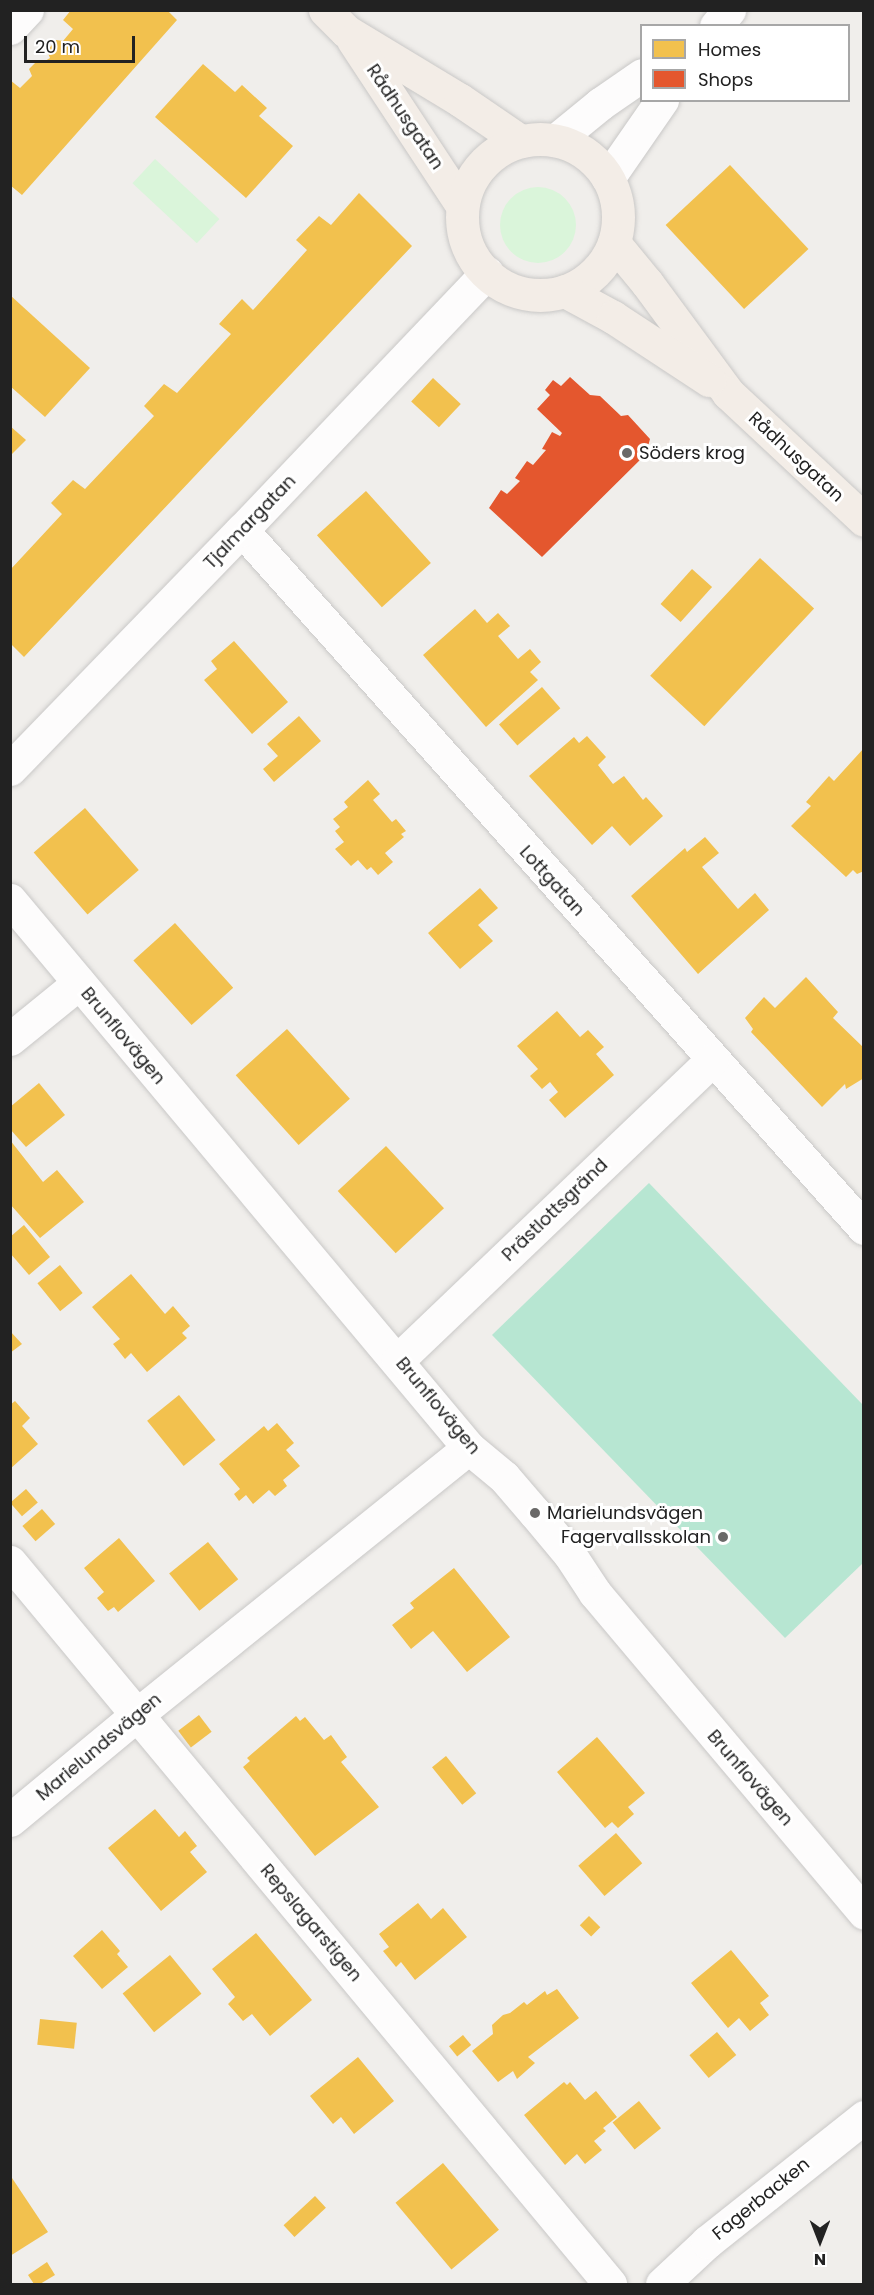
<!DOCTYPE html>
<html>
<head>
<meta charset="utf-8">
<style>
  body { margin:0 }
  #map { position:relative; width:874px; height:2295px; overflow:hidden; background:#f0eeeb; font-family:Poppins,sans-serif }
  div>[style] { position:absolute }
  .park>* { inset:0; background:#daf5da; transform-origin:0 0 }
  .round { border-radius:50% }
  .pitch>* { inset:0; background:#b7e6d2 }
  .homes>* { inset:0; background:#f2c14e; transform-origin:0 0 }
  .shops>* { inset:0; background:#e4572e }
  .roads { filter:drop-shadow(0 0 2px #c9c8c7) drop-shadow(0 0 2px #c9c8c7) }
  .minor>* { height:33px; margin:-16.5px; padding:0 16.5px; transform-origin:16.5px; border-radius:16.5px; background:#fdfcfc }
  .major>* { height:33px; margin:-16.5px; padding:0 16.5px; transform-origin:16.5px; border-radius:16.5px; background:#f3ede7 }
  .major>.ring { margin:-16.5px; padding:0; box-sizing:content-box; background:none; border:33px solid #f3ede7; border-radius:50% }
  .dots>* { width:16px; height:16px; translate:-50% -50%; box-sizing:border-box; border:3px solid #fff; border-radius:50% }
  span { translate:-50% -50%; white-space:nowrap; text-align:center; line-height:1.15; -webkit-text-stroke:6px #fff; paint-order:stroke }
  .street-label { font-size:18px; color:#222 }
  .poi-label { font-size:18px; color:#222 }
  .left { translate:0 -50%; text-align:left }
  .right { translate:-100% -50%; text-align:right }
  .frame { position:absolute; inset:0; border:12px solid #222; pointer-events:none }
  .legend { position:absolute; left:640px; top:24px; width:210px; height:78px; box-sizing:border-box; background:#fff; border:2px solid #a7a7a7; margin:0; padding:8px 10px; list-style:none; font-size:18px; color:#222 }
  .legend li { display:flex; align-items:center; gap:12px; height:30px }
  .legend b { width:30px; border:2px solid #a7a7a7 }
  .north { position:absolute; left:790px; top:2211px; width:60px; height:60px; -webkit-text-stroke:4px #fff; paint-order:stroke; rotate:180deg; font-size:16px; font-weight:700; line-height:24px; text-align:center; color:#222 }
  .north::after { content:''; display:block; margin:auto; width:21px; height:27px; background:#222; clip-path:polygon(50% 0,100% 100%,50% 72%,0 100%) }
  .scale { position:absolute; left:24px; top:36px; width:111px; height:27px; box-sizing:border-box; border:3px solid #222; border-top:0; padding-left:8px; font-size:18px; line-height:21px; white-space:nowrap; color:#222; -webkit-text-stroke:4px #fff; paint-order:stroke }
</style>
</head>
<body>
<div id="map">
  <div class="park">
    <i style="left:155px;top:159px;width:88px;height:33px;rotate:43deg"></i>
    <i class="round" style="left:500px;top:187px;width:76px;height:76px"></i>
  </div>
  <div class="pitch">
    <i style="clip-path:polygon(649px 1183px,863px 1405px,863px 1563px,785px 1638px,492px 1335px)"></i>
  </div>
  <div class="homes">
    <i style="clip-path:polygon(71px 10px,167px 10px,177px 20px,22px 195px,10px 185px,10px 80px,20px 88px,32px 76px,29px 69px,38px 60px,45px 61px,50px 58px,47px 51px,56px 40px,63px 41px,73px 29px,63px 20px)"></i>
    <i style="clip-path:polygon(203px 64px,235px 92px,242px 85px,267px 108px,259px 116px,293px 146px,246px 198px,155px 117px)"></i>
    <i style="left:730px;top:165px;width:115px;height:88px;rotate:47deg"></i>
    <i style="clip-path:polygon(359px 193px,412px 246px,24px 657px,10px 643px,10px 570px,62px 514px,51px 503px,73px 480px,85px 489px,154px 416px,144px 406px,164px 384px,177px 393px,231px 334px,219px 324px,242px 299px,253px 310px,307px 250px,296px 240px,319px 216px,331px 225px)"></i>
    <i style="clip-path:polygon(10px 295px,90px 368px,45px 417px,10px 386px)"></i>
    <i style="left:433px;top:378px;width:38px;height:32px;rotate:43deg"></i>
    <i style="clip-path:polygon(10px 426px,26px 440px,10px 456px)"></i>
    <i style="left:366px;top:491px;width:97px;height:66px;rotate:48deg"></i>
    <i style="left:760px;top:558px;width:74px;height:161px;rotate:43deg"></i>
    <i style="left:692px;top:569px;width:27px;height:47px;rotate:42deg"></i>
    <i style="clip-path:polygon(475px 609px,487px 623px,498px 613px,510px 626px,498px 636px,518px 659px,530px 649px,541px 662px,530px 672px,538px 680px,486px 727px,423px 655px)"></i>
    <i style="clip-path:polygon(234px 641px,288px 702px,252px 734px,204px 680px,217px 669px,211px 661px)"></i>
    <i style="left:542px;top:687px;width:28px;height:57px;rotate:49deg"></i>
    <i style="clip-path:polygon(299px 716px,321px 741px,274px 782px,263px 769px,278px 756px,267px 744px)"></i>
    <i style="clip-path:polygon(587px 736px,606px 757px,598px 765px,613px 784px,624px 776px,643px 800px,646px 797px,663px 816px,630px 846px,612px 826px,592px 845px,529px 776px,574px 737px,579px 743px)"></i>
    <i style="clip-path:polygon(864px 748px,864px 871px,857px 874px,853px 870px,846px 877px,791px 826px,811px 806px,806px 802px,829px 776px,834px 781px)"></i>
    <i style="clip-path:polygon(368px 780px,380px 794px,373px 800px,392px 822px,396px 819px,406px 831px,401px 834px,404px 837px,385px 853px,393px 862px,378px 875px,371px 867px,367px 870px,358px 860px,351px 866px,335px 849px,344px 842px,335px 831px,340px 827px,333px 819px,348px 807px,344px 802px)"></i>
    <i style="left:85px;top:808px;width:82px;height:68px;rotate:49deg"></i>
    <i style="clip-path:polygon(705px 837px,719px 853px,702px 867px,738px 909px,755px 893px,769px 910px,698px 974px,631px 896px,685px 848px,687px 852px)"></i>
    <i style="clip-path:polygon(480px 888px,498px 908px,478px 925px,493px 941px,460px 969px,428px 933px)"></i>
    <i style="left:175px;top:923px;width:87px;height:56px;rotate:48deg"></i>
    <i style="clip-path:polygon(806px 977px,838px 1012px,833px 1018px,864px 1048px,864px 1078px,846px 1089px,845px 1084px,822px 1107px,751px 1032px,753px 1029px,745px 1018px,764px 997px,775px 1008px)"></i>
    <i style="clip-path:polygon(557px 1011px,580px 1037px,588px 1030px,604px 1047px,596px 1054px,614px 1075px,565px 1118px,549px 1100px,558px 1092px,550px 1082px,542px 1089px,530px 1076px,538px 1069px,517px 1046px)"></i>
    <i style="left:287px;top:1029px;width:94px;height:69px;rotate:48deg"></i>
    <i style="clip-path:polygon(39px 1083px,65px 1115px,26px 1147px,10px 1129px,10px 1107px)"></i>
    <i style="clip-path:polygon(10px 1140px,43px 1182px,57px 1170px,84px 1202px,40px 1238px,10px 1204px)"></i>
    <i style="left:386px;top:1146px;width:85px;height:66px;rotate:47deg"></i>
    <i style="clip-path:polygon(24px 1225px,50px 1257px,29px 1275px,10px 1253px,10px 1237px)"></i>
    <i style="left:60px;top:1265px;width:36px;height:29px;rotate:51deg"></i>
    <i style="clip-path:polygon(131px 1274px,165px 1314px,173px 1306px,190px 1326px,182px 1333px,187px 1338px,147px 1372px,131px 1353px,125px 1359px,113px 1344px,120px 1339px,92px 1307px)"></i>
    <i style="clip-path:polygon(10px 1331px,22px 1344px,10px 1353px)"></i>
    <i style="left:179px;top:1395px;width:58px;height:41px;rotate:51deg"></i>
    <i style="clip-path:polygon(15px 1401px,30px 1418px,22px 1426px,38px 1444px,10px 1469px,10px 1405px)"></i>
    <i style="clip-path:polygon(277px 1423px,294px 1443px,286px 1450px,300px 1466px,283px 1480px,287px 1486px,275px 1496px,269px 1490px,253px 1504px,246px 1495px,239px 1501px,234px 1494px,240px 1489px,219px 1464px,264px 1426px,268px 1431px)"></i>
    <i style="left:26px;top:1489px;width:18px;height:21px;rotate:49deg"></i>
    <i style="left:42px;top:1509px;width:20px;height:26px;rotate:49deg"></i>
    <i style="clip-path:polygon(119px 1538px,155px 1581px,118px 1612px,114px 1607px,108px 1611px,97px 1598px,104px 1592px,84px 1568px)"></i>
    <i style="left:208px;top:1542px;width:48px;height:50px;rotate:51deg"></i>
    <i style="clip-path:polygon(454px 1568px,510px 1637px,467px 1672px,433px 1631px,411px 1649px,392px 1625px,414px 1608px,410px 1603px)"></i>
    <i style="left:199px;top:1715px;width:21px;height:26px;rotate:53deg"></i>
    <i style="clip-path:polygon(296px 1716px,300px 1721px,305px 1717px,324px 1740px,331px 1735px,347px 1757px,341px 1762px,379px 1807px,315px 1856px,243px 1767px,250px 1761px,247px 1758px)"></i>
    <i style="clip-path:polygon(597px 1737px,645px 1793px,628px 1807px,634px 1814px,618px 1828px,612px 1822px,605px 1828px,557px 1772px)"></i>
    <i style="left:446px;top:1756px;width:48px;height:18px;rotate:51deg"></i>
    <i style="clip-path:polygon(155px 1809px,179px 1837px,185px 1831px,197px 1846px,190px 1852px,207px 1872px,161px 1911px,108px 1848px)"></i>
    <i style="left:616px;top:1833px;width:40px;height:50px;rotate:49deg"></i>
    <i style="clip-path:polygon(418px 1903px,431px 1919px,443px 1908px,467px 1937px,415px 1980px,401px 1962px,396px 1967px,383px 1951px,389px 1947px,379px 1934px)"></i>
    <i style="left:589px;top:1916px;width:16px;height:13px;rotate:45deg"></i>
    <i style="clip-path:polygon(102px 1930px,120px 1951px,117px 1954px,128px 1967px,102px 1989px,73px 1956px)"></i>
    <i style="clip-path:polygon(256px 1933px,312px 2000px,270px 2036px,252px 2014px,243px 2021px,228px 2004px,235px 1997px,212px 1969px)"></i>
    <i style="clip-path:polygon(731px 1950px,769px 1996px,760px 2003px,769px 2015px,750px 2031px,739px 2018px,728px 2028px,691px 1983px)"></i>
    <i style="left:170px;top:1955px;width:50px;height:61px;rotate:51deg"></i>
    <i style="clip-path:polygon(557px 1989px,579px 2018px,528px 2057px,535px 2063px,517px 2079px,513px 2071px,498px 2082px,472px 2051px,493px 2034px,492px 2025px,503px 2015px,510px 2013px,524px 2002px,527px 2005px,545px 1991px,547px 1995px)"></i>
    <i style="left:40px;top:2019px;width:37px;height:26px;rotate:6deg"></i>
    <i style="left:717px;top:2032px;width:30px;height:36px;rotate:50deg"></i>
    <i style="left:463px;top:2035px;width:13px;height:18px;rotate:51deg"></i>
    <i style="clip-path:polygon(358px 2057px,394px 2101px,354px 2134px,341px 2117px,333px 2124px,310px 2096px)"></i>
    <i style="clip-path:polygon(564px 2082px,567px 2085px,570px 2082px,585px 2100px,596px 2091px,617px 2117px,603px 2128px,606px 2131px,594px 2141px,602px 2150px,585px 2164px,577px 2154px,565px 2165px,524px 2115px)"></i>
    <i style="left:639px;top:2101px;width:35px;height:34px;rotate:51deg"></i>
    <i style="left:443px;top:2163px;width:87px;height:62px;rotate:50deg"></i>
    <i style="clip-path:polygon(10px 2175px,48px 2232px,10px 2256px)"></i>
    <i style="left:315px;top:2196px;width:16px;height:43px;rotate:47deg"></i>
    <i style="clip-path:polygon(47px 2262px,55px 2275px,40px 2284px,34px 2284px,28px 2275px)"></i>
  </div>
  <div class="shops">
    <i style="clip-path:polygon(570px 377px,590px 395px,600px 396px,621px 416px,628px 415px,650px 439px,646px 454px,542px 557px,489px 508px,501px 490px,507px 494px,520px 481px,515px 478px,527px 461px,533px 465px,546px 450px,542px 449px,552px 432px,560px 436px,562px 433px,537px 409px,550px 395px,545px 390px,553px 380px,561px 386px)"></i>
  </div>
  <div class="roads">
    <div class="minor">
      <i style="left:716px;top:26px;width:21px;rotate:-51deg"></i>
      <i style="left:10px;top:28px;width:25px;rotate:-47deg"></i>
      <i style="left:556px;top:140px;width:57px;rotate:-39.3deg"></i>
      <i style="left:600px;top:104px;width:51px;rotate:-34.6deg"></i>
      <i style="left:608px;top:178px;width:95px;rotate:-55.3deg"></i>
      <i style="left:242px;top:530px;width:935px;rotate:48.3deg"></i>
      <i style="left:10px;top:769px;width:333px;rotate:-45.9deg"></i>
      <i style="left:242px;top:530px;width:355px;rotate:-46.4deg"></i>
      <i style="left:10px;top:900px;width:715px;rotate:50.05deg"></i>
      <i style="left:469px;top:1448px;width:45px;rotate:39.6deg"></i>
      <i style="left:504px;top:1477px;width:48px;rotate:49.3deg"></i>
      <i style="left:535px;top:1513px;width:55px;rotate:50.2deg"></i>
      <i style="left:570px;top:1555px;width:45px;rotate:56.7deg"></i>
      <i style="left:595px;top:1593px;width:418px;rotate:49.9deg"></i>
      <i style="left:10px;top:1039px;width:89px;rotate:-39.1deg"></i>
      <i style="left:398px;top:1360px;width:434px;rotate:-43.7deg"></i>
      <i style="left:10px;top:1562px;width:939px;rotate:50.27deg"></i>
      <i style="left:10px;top:1820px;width:168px;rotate:-39.7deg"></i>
      <i style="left:139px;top:1713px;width:423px;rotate:-38.8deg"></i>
      <i style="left:662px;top:2284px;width:62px;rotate:-43deg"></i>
      <i style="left:707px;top:2242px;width:201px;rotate:-38.5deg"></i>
    </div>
    <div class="major">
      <i style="left:325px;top:10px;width:30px;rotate:45deg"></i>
      <i style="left:346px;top:31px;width:133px;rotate:31.2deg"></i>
      <i style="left:460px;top:100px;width:73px;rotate:34.3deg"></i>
      <i style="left:353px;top:40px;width:198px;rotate:56.6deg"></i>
      <i class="ring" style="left:462px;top:139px;width:123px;height:123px"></i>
      <i style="left:614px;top:243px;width:52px;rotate:50.5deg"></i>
      <i style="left:647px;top:283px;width:137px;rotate:53.6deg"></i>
      <i style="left:728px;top:393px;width:186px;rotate:43deg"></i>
      <i style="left:565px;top:291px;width:55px;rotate:28.4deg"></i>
      <i style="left:613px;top:317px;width:115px;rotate:33.3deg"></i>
    </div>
  </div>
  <div class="dots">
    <i style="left:627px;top:453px;background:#6a6968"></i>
    <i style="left:535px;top:1513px;background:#6a6968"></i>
    <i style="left:723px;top:1537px;background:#6a6968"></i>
  </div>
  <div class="street-label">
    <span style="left:405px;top:117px;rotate:56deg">Rådhusgatan</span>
    <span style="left:796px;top:457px;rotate:43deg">Rådhusgatan</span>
    <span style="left:250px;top:522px;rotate:-46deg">Tjalmargatan</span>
    <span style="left:552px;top:881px;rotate:48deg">Lottgatan</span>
    <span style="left:123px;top:1036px;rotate:50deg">Brunflovägen</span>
    <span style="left:555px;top:1210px;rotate:-44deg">Prästlottsgränd</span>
    <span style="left:438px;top:1406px;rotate:50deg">Brunflovägen</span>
    <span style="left:99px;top:1747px;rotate:-40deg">Marielundsvägen</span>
    <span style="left:750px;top:1778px;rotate:49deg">Brunflovägen</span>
    <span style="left:311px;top:1923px;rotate:50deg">Repslagarstigen</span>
    <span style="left:761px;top:2199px;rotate:-39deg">Fagerbacken</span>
  </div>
  <div class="poi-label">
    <span class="left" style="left:639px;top:453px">Söders krog</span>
    <span class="left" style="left:547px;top:1513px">Marielundsvägen</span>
    <span class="right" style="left:711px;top:1537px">Fagervallsskolan</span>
  </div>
  <div class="frame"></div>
  <ul class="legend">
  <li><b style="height:16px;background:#f2c14e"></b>Homes</li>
  <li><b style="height:16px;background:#e4572e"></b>Shops</li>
  </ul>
  <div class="north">N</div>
  <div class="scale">20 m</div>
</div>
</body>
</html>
